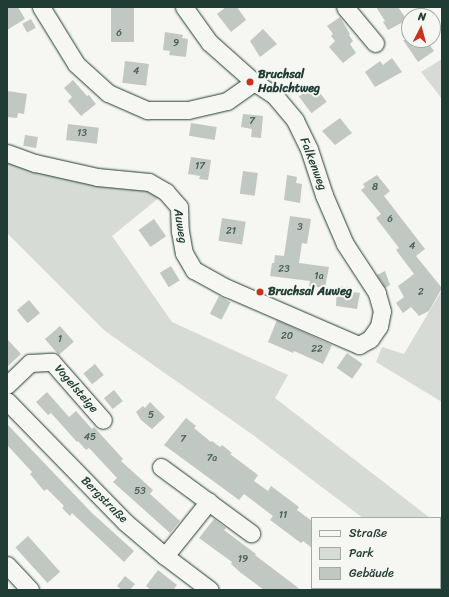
<!DOCTYPE html>
<html>
<head>
<meta charset="utf-8">
<style>
  body { margin:0 }
  #map { position:relative; width:449px; height:597px; overflow:hidden; background:#f6f6f2; font-family:Sriracha,sans-serif }
  div>[style] { position:absolute }
  .green>* { inset:0; background:#d6dbd6 }
  .building>* { inset:0; background:#c1c8c3; transform-origin:0 0 }
  .roads { filter:drop-shadow(0 0 1px #1f3d34) drop-shadow(0 0 1px #1f3d34) }
  .minor>* { height:17px; margin:-8.5px; padding:0 8.5px; transform-origin:8.5px; border-radius:8.5px; background:#f6f6f2 }
  .dots>* { width:11px; height:11px; translate:-50% -50%; box-sizing:border-box; border:2px solid #f6f6f2; border-radius:50% }
  span { translate:-50% -50%; white-space:nowrap; text-align:center; line-height:1.15; -webkit-text-stroke:4px #f6f6f2; paint-order:stroke }
  .number-label { font-size:10px; color:#486058 }
  .number-label span { -webkit-text-stroke-width:0 }
  .poi-label { font-size:12px; color:#1f3d34; font-weight:700 }
  .left { translate:0 -50%; text-align:left }
  .street-label { font-size:12px; color:#1f3d34 }
  .frame { position:absolute; inset:0; border:8px solid #1f3d34; pointer-events:none }
  .legend { position:absolute; left:311px; top:517px; width:130px; height:72px; box-sizing:border-box; background:#f6f6f2; border:1px solid #a0aca6; margin:0; padding:5px 7px; list-style:none; font-size:12px; color:#1f3d34 }
  .legend li { display:flex; align-items:center; gap:8px; height:20px }
  .legend b { width:20px; border:1px solid #a0aca6 }
  .north { position:absolute; left:401px; top:8px; width:40px; height:40px; box-sizing:border-box; background:#f6f6f2; border:1px solid #a0aca6; border-radius:50%; rotate:6deg; font-size:11px; font-weight:700; line-height:16px; text-align:center; color:#1f3d34 }
  .north::after { content:''; display:block; margin:auto; width:14px; height:18px; background:#c8321e; clip-path:polygon(50% 0,100% 100%,50% 72%,0 100%) }
</style>
</head>
<body>
<div id="map">
  <div class="green">
    <i style="clip-path:polygon(442px 59px,442px 99px,421px 72px)"></i>
    <i style="clip-path:polygon(7px 153px,166px 192px,112px 236px,172px 322px,288px 375px,275px 398px,430px 518px,363px 518px,253px 435px,105px 331px,7px 233px)"></i>
    <i style="clip-path:polygon(442px 290px,442px 402px,376px 362px,382px 347px,404px 354px)"></i>
  </div>
  <div class="building">
    <i style="clip-path:polygon(7px 7px,18px 7px,25px 19px,7px 30px)"></i>
    <i style="left:111px;top:7px;width:23px;height:35px"></i>
    <i style="clip-path:polygon(226px 7px,237px 7px,246px 20px,231px 32px,217px 14px)"></i>
    <i style="clip-path:polygon(376px 7px,398px 7px,407px 20px,388px 30px,383px 22px,385px 21px)"></i>
    <i style="clip-path:polygon(340px 17px,350px 34px,349px 35px,353px 41px,350px 44px,356px 53px,343px 63px,329px 47px,335px 41px,331px 36px,333px 34px,327px 26px)"></i>
    <i style="left:31px;top:19px;width:10px;height:10px;rotate:61deg"></i>
    <i style="clip-path:polygon(263px 29px,277px 44px,260px 57px,250px 41px)"></i>
    <i style="clip-path:polygon(165px 32px,183px 35px,182px 38px,188px 39px,186px 57px,169px 55px,170px 51px,163px 50px)"></i>
    <i style="clip-path:polygon(403px 40px,426px 40px,434px 51px,418px 62px)"></i>
    <i style="clip-path:polygon(392px 58px,402px 72px,375px 87px,365px 72px,380px 61px,383px 65px)"></i>
    <i style="left:125px;top:61px;width:24px;height:22px;rotate:7deg"></i>
    <i style="clip-path:polygon(73px 80px,87px 96px,89px 95px,96px 104px,81px 116px,68px 101px,72px 97px,64px 88px)"></i>
    <i style="left:314px;top:85px;width:21px;height:19px;rotate:53deg"></i>
    <i style="clip-path:polygon(7px 91px,27px 94px,24px 114px,18px 113px,17px 118px,7px 117px)"></i>
    <i style="clip-path:polygon(243px 114px,263px 116px,261px 138px,251px 137px,252px 129px,241px 127px)"></i>
    <i style="clip-path:polygon(340px 118px,352px 133px,335px 145px,322px 131px)"></i>
    <i style="left:191px;top:123px;width:26px;height:13px;rotate:9deg"></i>
    <i style="left:68px;top:124px;width:31px;height:16px;rotate:7deg"></i>
    <i style="left:25px;top:135px;width:13px;height:11px;rotate:9deg"></i>
    <i style="clip-path:polygon(191px 157px,211px 160px,208px 180px,199px 179px,200px 176px,188px 174px)"></i>
    <i style="left:243px;top:171px;width:15px;height:23px;rotate:8deg"></i>
    <i style="clip-path:polygon(287px 175px,297px 177px,296px 183px,302px 184px,300px 203px,284px 200px)"></i>
    <i style="clip-path:polygon(377px 175px,390px 191px,384px 196px,425px 249px,416px 256px,442px 288px,429px 311px,419px 316px,411px 307px,403px 313px,396px 303px,404px 297px,398px 286px,414px 274px,396px 250px,399px 248px,376px 218px,381px 214px,361px 190px,365px 187px,363px 184px)"></i>
    <i style="clip-path:polygon(290px 216px,311px 219px,307px 244px,302px 243px,299px 263px,329px 267px,325px 288px,309px 286px,310px 281px,270px 276px,272px 263px,274px 263px,275px 255px,284px 256px)"></i>
    <i style="left:222px;top:218px;width:24px;height:23px;rotate:9deg"></i>
    <i style="left:154px;top:219px;width:21px;height:19px;rotate:55deg"></i>
    <i style="left:171px;top:266px;width:17px;height:13px;rotate:59deg"></i>
    <i style="clip-path:polygon(385px 271px,390px 285px,385px 288px,377px 275px)"></i>
    <i style="clip-path:polygon(337px 286px,352px 288px,352px 292px,360px 293px,357px 309px,336px 306px)"></i>
    <i style="left:219px;top:296px;width:13px;height:20px;rotate:27deg"></i>
    <i style="left:29px;top:300px;width:17px;height:16px;rotate:50deg"></i>
    <i style="clip-path:polygon(277px 320px,332px 345px,323px 364px,294px 351px,293px 353px,268px 342px)"></i>
    <i style="left:60px;top:326px;width:21px;height:20px;rotate:49deg"></i>
    <i style="clip-path:polygon(7px 339px,21px 354px,7px 367px)"></i>
    <i style="left:347px;top:353px;width:19px;height:18px;rotate:35deg"></i>
    <i style="left:95px;top:364px;width:14px;height:15px;rotate:51deg"></i>
    <i style="left:114px;top:390px;width:14px;height:13px;rotate:51deg"></i>
    <i style="clip-path:polygon(47px 392px,69px 417px,76px 411px,92px 429px,94px 427px,123px 459px,121px 461px,153px 490px,150px 494px,180px 521px,170px 533px,113px 482px,117px 478px,89px 448px,86px 450px,78px 441px,77px 442px,51px 413px,48px 415px,36px 402px)"></i>
    <i style="clip-path:polygon(150px 402px,165px 417px,152px 429px,141px 420px,136px 412px,143px 406px,145px 408px)"></i>
    <i style="clip-path:polygon(186px 418px,196px 426px,194px 428px,211px 442px,212px 441px,220px 447px,222px 445px,232px 453px,230px 454px,258px 475px,254px 481px,268px 491px,271px 486px,299px 507px,297px 510px,312px 521px,312px 548px,303px 541px,301px 543px,270px 520px,273px 516px,244px 494px,239px 500px,164px 445px)"></i>
    <i style="clip-path:polygon(7px 424px,91px 512px,134px 551px,124px 562px,72px 513px,70px 516px,62px 508px,64px 506px,47px 489px,44px 491px,30px 474px,32px 472px,7px 445px)"></i>
    <i style="clip-path:polygon(214px 519px,226px 528px,224px 530px,256px 554px,255px 555px,301px 590px,264px 590px,241px 573px,231px 564px,232px 562px,199px 538px)"></i>
    <i style="left:28px;top:536px;width:48px;height:17px;rotate:48deg"></i>
    <i style="clip-path:polygon(158px 570px,177px 585px,173px 590px,151px 590px,146px 586px)"></i>
    <i style="clip-path:polygon(125px 576px,135px 584px,130px 590px,122px 590px,117px 586px)"></i>
  </div>
  <div class="roads">
    <div class="minor">
      <i style="left:41px;top:7px;width:67px;rotate:58.4deg"></i>
      <i style="left:76px;top:64px;width:43px;rotate:42.2deg"></i>
      <i style="left:108px;top:93px;width:43px;rotate:23.6deg"></i>
      <i style="left:147px;top:110px;width:41px"></i>
      <i style="left:188px;top:110px;width:40px;rotate:-13deg"></i>
      <i style="left:227px;top:101px;width:33px;rotate:-35deg"></i>
      <i style="left:345px;top:7px;width:47px;rotate:50.2deg"></i>
      <i style="left:7px;top:153px;width:30px;rotate:20deg"></i>
      <i style="left:35px;top:163px;width:64px;rotate:12.7deg"></i>
      <i style="left:97px;top:177px;width:52px;rotate:5.5deg"></i>
      <i style="left:149px;top:182px;width:20px;rotate:30deg"></i>
      <i style="left:166px;top:192px;width:20px;rotate:49deg"></i>
      <i style="left:179px;top:207px;width:24px;rotate:88deg"></i>
      <i style="left:180px;top:231px;width:22px;rotate:80deg"></i>
      <i style="left:184px;top:253px;width:20px;rotate:60deg"></i>
      <i style="left:194px;top:270px;width:38px;rotate:29deg"></i>
      <i style="left:227px;top:288px;width:144px;rotate:23.4deg"></i>
      <i style="left:359px;top:345px;width:13px;rotate:-29deg"></i>
      <i style="left:370px;top:339px;width:16px;rotate:-55deg"></i>
      <i style="left:379px;top:326px;width:15px;rotate:-79deg"></i>
      <i style="left:382px;top:311px;width:19px;rotate:-106deg"></i>
      <i style="left:377px;top:293px;width:59px;rotate:-123.1deg"></i>
      <i style="left:345px;top:244px;width:53px;rotate:-113.2deg"></i>
      <i style="left:324px;top:195px;width:48px;rotate:-108.1deg"></i>
      <i style="left:309px;top:149px;width:32px;rotate:-116deg"></i>
      <i style="left:295px;top:120px;width:33px;rotate:-130deg"></i>
      <i style="left:274px;top:95px;width:24px;rotate:-147deg"></i>
      <i style="left:254px;top:82px;width:60px;rotate:-138.4deg"></i>
      <i style="left:209px;top:42px;width:43px;rotate:-125.5deg"></i>
      <i style="left:7px;top:385px;width:32px;rotate:-44deg"></i>
      <i style="left:30px;top:363px;width:22px;rotate:-3deg"></i>
      <i style="left:52px;top:362px;width:77px;rotate:48.7deg"></i>
      <i style="left:7px;top:401px;width:169px;rotate:45.7deg"></i>
      <i style="left:125px;top:522px;width:52px;rotate:40.4deg"></i>
      <i style="left:165px;top:556px;width:56px;rotate:37.1deg"></i>
      <i style="left:161px;top:467px;width:112px;rotate:36.3deg"></i>
      <i style="left:165px;top:556px;width:70px;rotate:-51.3deg"></i>
      <i style="left:7px;top:565px;width:34px;rotate:47deg"></i>
    </div>
  </div>
  <div class="dots">
    <i style="left:250px;top:82px;background:#c8321e"></i>
    <i style="left:260px;top:292px;background:#c8321e"></i>
  </div>
  <div class="number-label">
    <span style="left:119px;top:34px">6</span>
    <span style="left:176px;top:44px">9</span>
    <span style="left:136px;top:72px">4</span>
    <span style="left:252px;top:122px">7</span>
    <span style="left:82px;top:134px">13</span>
    <span style="left:200px;top:167px">17</span>
    <span style="left:375px;top:188px">8</span>
    <span style="left:390px;top:220px">6</span>
    <span style="left:300px;top:228px">3</span>
    <span style="left:231px;top:232px">21</span>
    <span style="left:412px;top:247px">4</span>
    <span style="left:284px;top:270px">23</span>
    <span style="left:319px;top:277px">1a</span>
    <span style="left:421px;top:293px">2</span>
    <span style="left:287px;top:337px">20</span>
    <span style="left:60px;top:340px">1</span>
    <span style="left:317px;top:350px">22</span>
    <span style="left:151px;top:416px">5</span>
    <span style="left:90px;top:438px">45</span>
    <span style="left:183px;top:440px">7</span>
    <span style="left:212px;top:459px">7a</span>
    <span style="left:140px;top:492px">53</span>
    <span style="left:283px;top:516px">11</span>
    <span style="left:243px;top:560px">19</span>
  </div>
  <div class="poi-label">
    <span class="left" style="left:258px;top:82px">Bruchsal<br>Habichtweg</span>
    <span class="left" style="left:268px;top:292px">Bruchsal Auweg</span>
  </div>
  <div class="street-label">
    <span style="left:313px;top:164px;rotate:69deg">Falkenweg</span>
    <span style="left:180px;top:226px;rotate:81deg">Auweg</span>
    <span style="left:76px;top:389px;rotate:49deg">Vogelsteige</span>
    <span style="left:104px;top:500px;rotate:45deg">Bergstraße</span>
  </div>
  <div class="frame"></div>
  <ul class="legend">
  <li><b style="height:5px;background:#f6f6f2"></b>Straße</li>
  <li><b style="height:11px;background:#d6dbd6"></b>Park</li>
  <li><b style="height:11px;background:#c1c8c3"></b>Gebäude</li>
  </ul>
  <div class="north">N</div>
</div>
</body>
</html>
